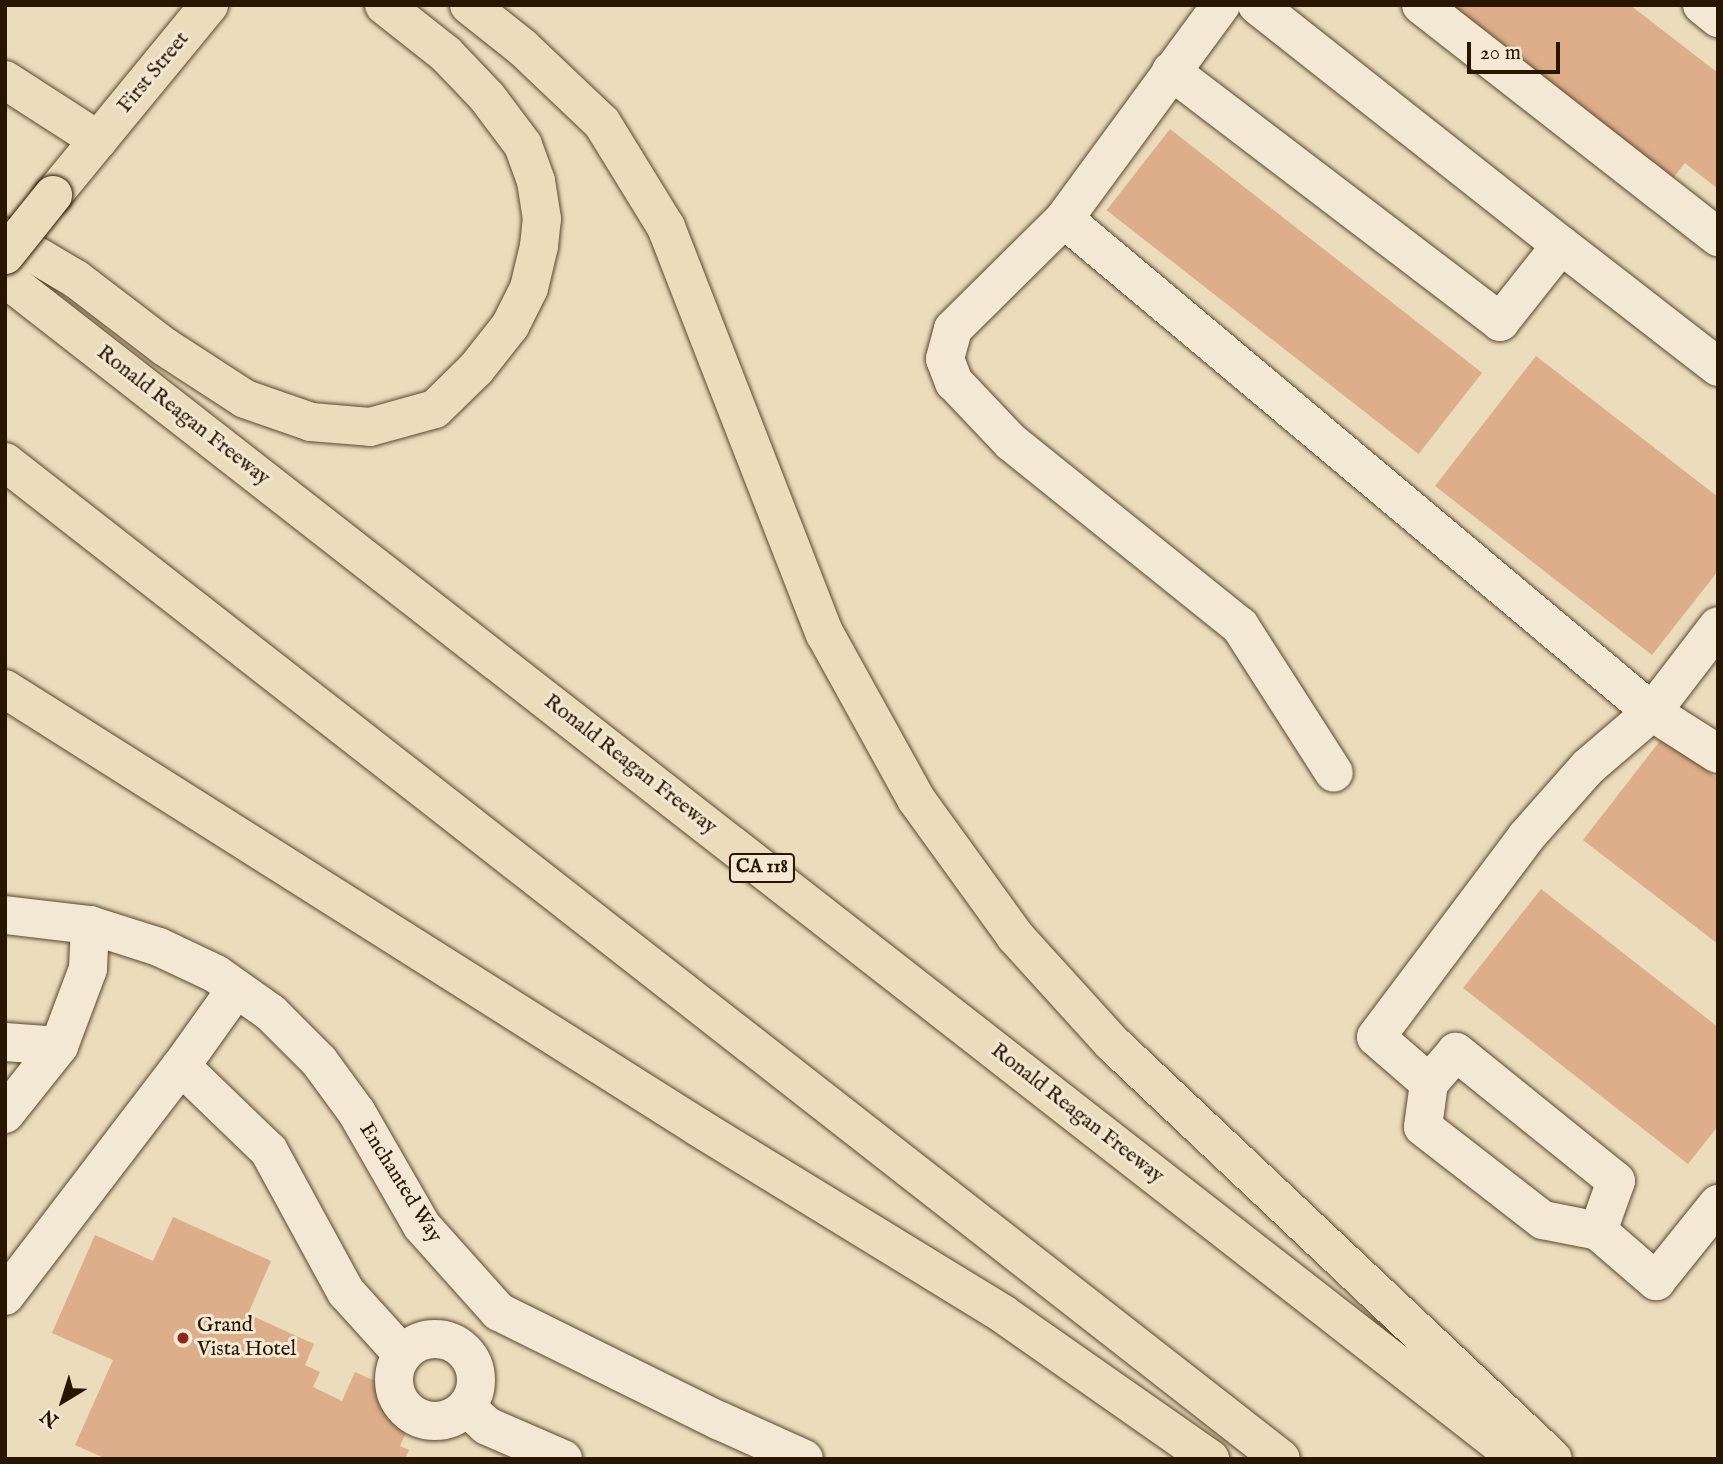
<!DOCTYPE html>
<html>
<head>
<meta charset="utf-8">
<style>
  body { margin:0 }
  #map { position:relative; width:1723px; height:1464px; overflow:hidden; background:#ebdcbc; font-family:"IM FELL English",serif }
  div>[style] { position:absolute }
  .building>* { inset:0; background:#dead89; transform-origin:0 0 }
  .roads { filter:drop-shadow(0 0 2px #5a482f) drop-shadow(0 0 2px #5a482f) }
  .minor>* { height:38px; margin:-19px; padding:0 19px; transform-origin:19px; border-radius:19px; background:#f2e8d3 }
  .minor>.ring { margin:-19px; padding:0; box-sizing:content-box; background:none; border:38px solid #f2e8d3; border-radius:50% }
  .major>* { height:38px; margin:-19px; padding:0 19px; transform-origin:19px; border-radius:19px; background:#ebdcbc }
  .highway>* { height:38px; margin:-19px; padding:0 19px; transform-origin:19px; border-radius:19px; background:#ebdcbc }
  .bridges { filter:drop-shadow(0 0 2px #291600) drop-shadow(0 0 2px #291600) }
  .major-bridge>* { height:38px; margin:-19px; padding:0 19px; transform-origin:19px; border-radius:19px; background:#ebdcbc }
  .dots>* { width:19px; height:19px; translate:-50% -50%; box-sizing:border-box; border:4px solid #f2e8d3; border-radius:50% }
  span { translate:-50% -50%; white-space:nowrap; text-align:center; line-height:1.15; -webkit-text-stroke:6px #f2e8d3; paint-order:stroke }
  .shield-label span { padding:2px 5px; background:#f2e8d3; border:2px solid; border-radius:5px; -webkit-text-stroke-width:0 }
  .shield-label { font-size:19px; color:#291600; font-weight:700 }
  .street-label { font-size:21px; color:#291600 }
  .poi-label { font-size:21px; color:#291600 }
  .left { translate:0 -50%; text-align:left }
  .frame { position:absolute; inset:0; border:7px solid #291600; pointer-events:none }
  .north { position:absolute; left:28px; top:1366px; width:70px; height:70px; -webkit-text-stroke:5px #f2e8d3; paint-order:stroke; rotate:218deg; font-size:19px; font-weight:700; line-height:28px; text-align:center; color:#291600 }
  .north::after { content:''; display:block; margin:auto; width:24px; height:32px; background:#291600; clip-path:polygon(50% 0,100% 100%,50% 72%,0 100%) }
  .scale { position:absolute; left:1467px; top:42px; width:93px; height:32px; box-sizing:border-box; border:4px solid #291600; border-top:0; padding-left:9px; font-size:21px; line-height:24px; white-space:nowrap; color:#291600; -webkit-text-stroke:5px #f2e8d3; paint-order:stroke }
</style>
</head>
<body>
<div id="map">
  <div class="building">
    <i style="clip-path:polygon(1446px 5px,1630px 5px,1718px 73px,1718px 189px,1685px 163px,1672px 179px)"></i>
    <i style="left:1170px;top:129px;width:396px;height:103px;rotate:38deg"></i>
    <i style="clip-path:polygon(1536px 356px,1718px 497px,1718px 571px,1652px 655px,1435px 486px)"></i>
    <i style="clip-path:polygon(1663px 737px,1718px 779px,1718px 944px,1583px 840px)"></i>
    <i style="clip-path:polygon(1541px 889px,1718px 1027px,1718px 1126px,1688px 1164px,1463px 988px)"></i>
    <i style="clip-path:polygon(173px 1217px,271px 1261px,248px 1314px,314px 1344px,305px 1365px,320px 1372px,313px 1387px,342px 1401px,355px 1372px,420px 1401px,400px 1446px,409px 1450px,405px 1459px,106px 1459px,75px 1445px,113px 1360px,52px 1333px,95px 1235px,153px 1261px)"></i>
  </div>
  <div class="roads">
    <div class="minor">
      <i style="left:1221px;top:5px;width:265px;rotate:126.3deg"></i>
      <i style="left:1064px;top:219px;width:767px;rotate:39.98deg"></i>
      <i style="left:1652px;top:712px;width:78px;rotate:32.5deg"></i>
      <i style="left:1257px;top:5px;width:387px;rotate:38.3deg"></i>
      <i style="left:1421px;top:5px;width:377px;rotate:38deg"></i>
      <i style="left:1702px;top:5px;width:21px;rotate:39deg"></i>
      <i style="left:1171px;top:71px;width:414px;rotate:37.3deg"></i>
      <i style="left:1500px;top:322px;width:98px;rotate:-51.6deg"></i>
      <i style="left:1561px;top:245px;width:199px;rotate:37.8deg"></i>
      <i style="left:1064px;top:219px;width:156px;rotate:135.3deg"></i>
      <i style="left:953px;top:329px;width:31px;rotate:105deg"></i>
      <i style="left:945px;top:359px;width:25px;rotate:69deg"></i>
      <i style="left:954px;top:382px;width:83px;rotate:46.5deg"></i>
      <i style="left:1011px;top:442px;width:294px;rotate:38.8deg"></i>
      <i style="left:1240px;top:626px;width:174px;rotate:57.4deg"></i>
      <i style="left:5px;top:915px;width:86px;rotate:6.7deg"></i>
      <i style="left:90px;top:925px;width:72px;rotate:17.7deg"></i>
      <i style="left:159px;top:947px;width:63px;rotate:25.3deg"></i>
      <i style="left:216px;top:974px;width:67px;rotate:35.3deg"></i>
      <i style="left:271px;top:1013px;width:68px;rotate:45deg"></i>
      <i style="left:319px;top:1061px;width:64px;rotate:53.8deg"></i>
      <i style="left:357px;top:1113px;width:130px;rotate:60.1deg"></i>
      <i style="left:422px;top:1226px;width:115px;rotate:48.2deg"></i>
      <i style="left:499px;top:1312px;width:246px;rotate:26.3deg"></i>
      <i style="left:720px;top:1421px;width:92px;rotate:24.3deg"></i>
      <i style="left:5px;top:1042px;width:54px;rotate:4.2deg"></i>
      <i style="left:181px;top:1066px;width:95px;rotate:-54.5deg"></i>
      <i style="left:1429px;top:1083px;width:70px;rotate:-139deg"></i>
      <i style="left:1376px;top:1037px;width:250px;rotate:-53.1deg"></i>
      <i style="left:1526px;top:837px;width:94px;rotate:-48.5deg"></i>
      <i style="left:1588px;top:767px;width:84px;rotate:-40.7deg"></i>
      <i style="left:1652px;top:712px;width:108px;rotate:-52.5deg"></i>
      <i style="left:5px;top:1114px;width:87px;rotate:-51.5deg"></i>
      <i style="left:59px;top:1046px;width:82px;rotate:-69.4deg"></i>
      <i style="left:88px;top:969px;width:44px;rotate:-87.4deg"></i>
      <i style="left:1598px;top:1231px;width:53px;rotate:-70.2deg"></i>
      <i style="left:1616px;top:1181px;width:206px;rotate:-141.1deg"></i>
      <i style="left:1456px;top:1052px;width:41px;rotate:131.1deg"></i>
      <i style="left:1429px;top:1083px;width:44px;rotate:97.8deg"></i>
      <i style="left:1423px;top:1127px;width:152px;rotate:37.8deg"></i>
      <i style="left:1543px;top:1220px;width:56px;rotate:11.3deg"></i>
      <i style="left:1598px;top:1231px;width:77px;rotate:40.8deg"></i>
      <i style="left:1656px;top:1281px;width:99px;rotate:-51.2deg"></i>
      <i style="left:5px;top:1296px;width:290px;rotate:-52.6deg"></i>
      <i style="left:181px;top:1066px;width:122px;rotate:44deg"></i>
      <i style="left:269px;top:1151px;width:161px;rotate:61.4deg"></i>
      <i style="left:346px;top:1292px;width:84px;rotate:47.9deg"></i>
      <i class="ring" style="left:394px;top:1339px;width:44px;height:44px"></i>
      <i style="left:466px;top:1407px;width:28px;rotate:42deg"></i>
      <i style="left:487px;top:1426px;width:83px;rotate:23.5deg"></i>
    </div>
    <div class="major">
      <i style="left:53px;top:195px;width:246px;rotate:-50.6deg"></i>
    </div>
    <div class="highway">
      <i style="left:469px;top:5px;width:68px;rotate:38.4deg"></i>
      <i style="left:522px;top:47px;width:110px;rotate:43.5deg"></i>
      <i style="left:602px;top:123px;width:122px;rotate:58.4deg"></i>
      <i style="left:666px;top:227px;width:437px;rotate:68.7deg"></i>
      <i style="left:825px;top:634px;width:188px;rotate:61.1deg"></i>
      <i style="left:916px;top:799px;width:169px;rotate:54.1deg"></i>
      <i style="left:1015px;top:936px;width:144px;rotate:47.8deg"></i>
      <i style="left:1112px;top:1043px;width:606px;rotate:43.33deg"></i>
      <i style="left:5px;top:80px;width:111px;rotate:32.8deg"></i>
      <i style="left:5px;top:237px;width:82px;rotate:30.6deg"></i>
      <i style="left:76px;top:279px;width:112px;rotate:37.4deg"></i>
      <i style="left:165px;top:347px;width:95px;rotate:33deg"></i>
      <i style="left:245px;top:399px;width:70px;rotate:19.2deg"></i>
      <i style="left:311px;top:422px;width:59px;rotate:4.8deg"></i>
      <i style="left:370px;top:427px;width:67px;rotate:-15.5deg"></i>
      <i style="left:435px;top:409px;width:57px;rotate:-44.3deg"></i>
      <i style="left:476px;top:369px;width:55px;rotate:-51.7deg"></i>
      <i style="left:510px;top:326px;width:42px;rotate:-63.4deg"></i>
      <i style="left:529px;top:288px;width:43px;rotate:-76.6deg"></i>
      <i style="left:539px;top:246px;width:27px;rotate:-84deg"></i>
      <i style="left:542px;top:219px;width:38px;rotate:-99deg"></i>
      <i style="left:536px;top:181px;width:38px;rotate:-110deg"></i>
      <i style="left:523px;top:145px;width:60px;rotate:-126.9deg"></i>
      <i style="left:487px;top:97px;width:59px;rotate:-133.6deg"></i>
      <i style="left:446px;top:54px;width:79px;rotate:-141.7deg"></i>
      <i style="left:5px;top:278px;width:1920px;rotate:37.96deg"></i>
      <i style="left:5px;top:462px;width:1619px;rotate:38deg"></i>
      <i style="left:5px;top:689px;width:820px;rotate:32.29deg"></i>
      <i style="left:698px;top:1127px;width:358px;rotate:31.5deg"></i>
      <i style="left:1003px;top:1314px;width:253px;rotate:35deg"></i>
    </div>
  </div>
  <div class="bridges">
    <div class="major-bridge">
      <i style="left:5px;top:255px;width:77px;rotate:-51.3deg"></i>
    </div>
  </div>
  <div class="dots">
    <i style="left:183px;top:1338px;background:#8f2418"></i>
  </div>
  <div class="shield-label">
    <span style="left:762px;top:868px">CA 118</span>
  </div>
  <div class="street-label">
    <span style="left:154px;top:73px;rotate:-50deg">First Street</span>
    <span style="left:183px;top:416px;rotate:38deg">Ronald Reagan Freeway</span>
    <span style="left:630px;top:765px;rotate:38deg">Ronald Reagan Freeway</span>
    <span style="left:1077px;top:1114px;rotate:38deg">Ronald Reagan Freeway</span>
    <span style="left:400px;top:1183px;rotate:58deg">Enchanted Way</span>
  </div>
  <div class="poi-label">
    <span class="left" style="left:197px;top:1338px">Grand<br>Vista Hotel</span>
  </div>
  <div class="frame"></div>
  <div class="north">N</div>
  <div class="scale">20 m</div>
</div>
</body>
</html>
